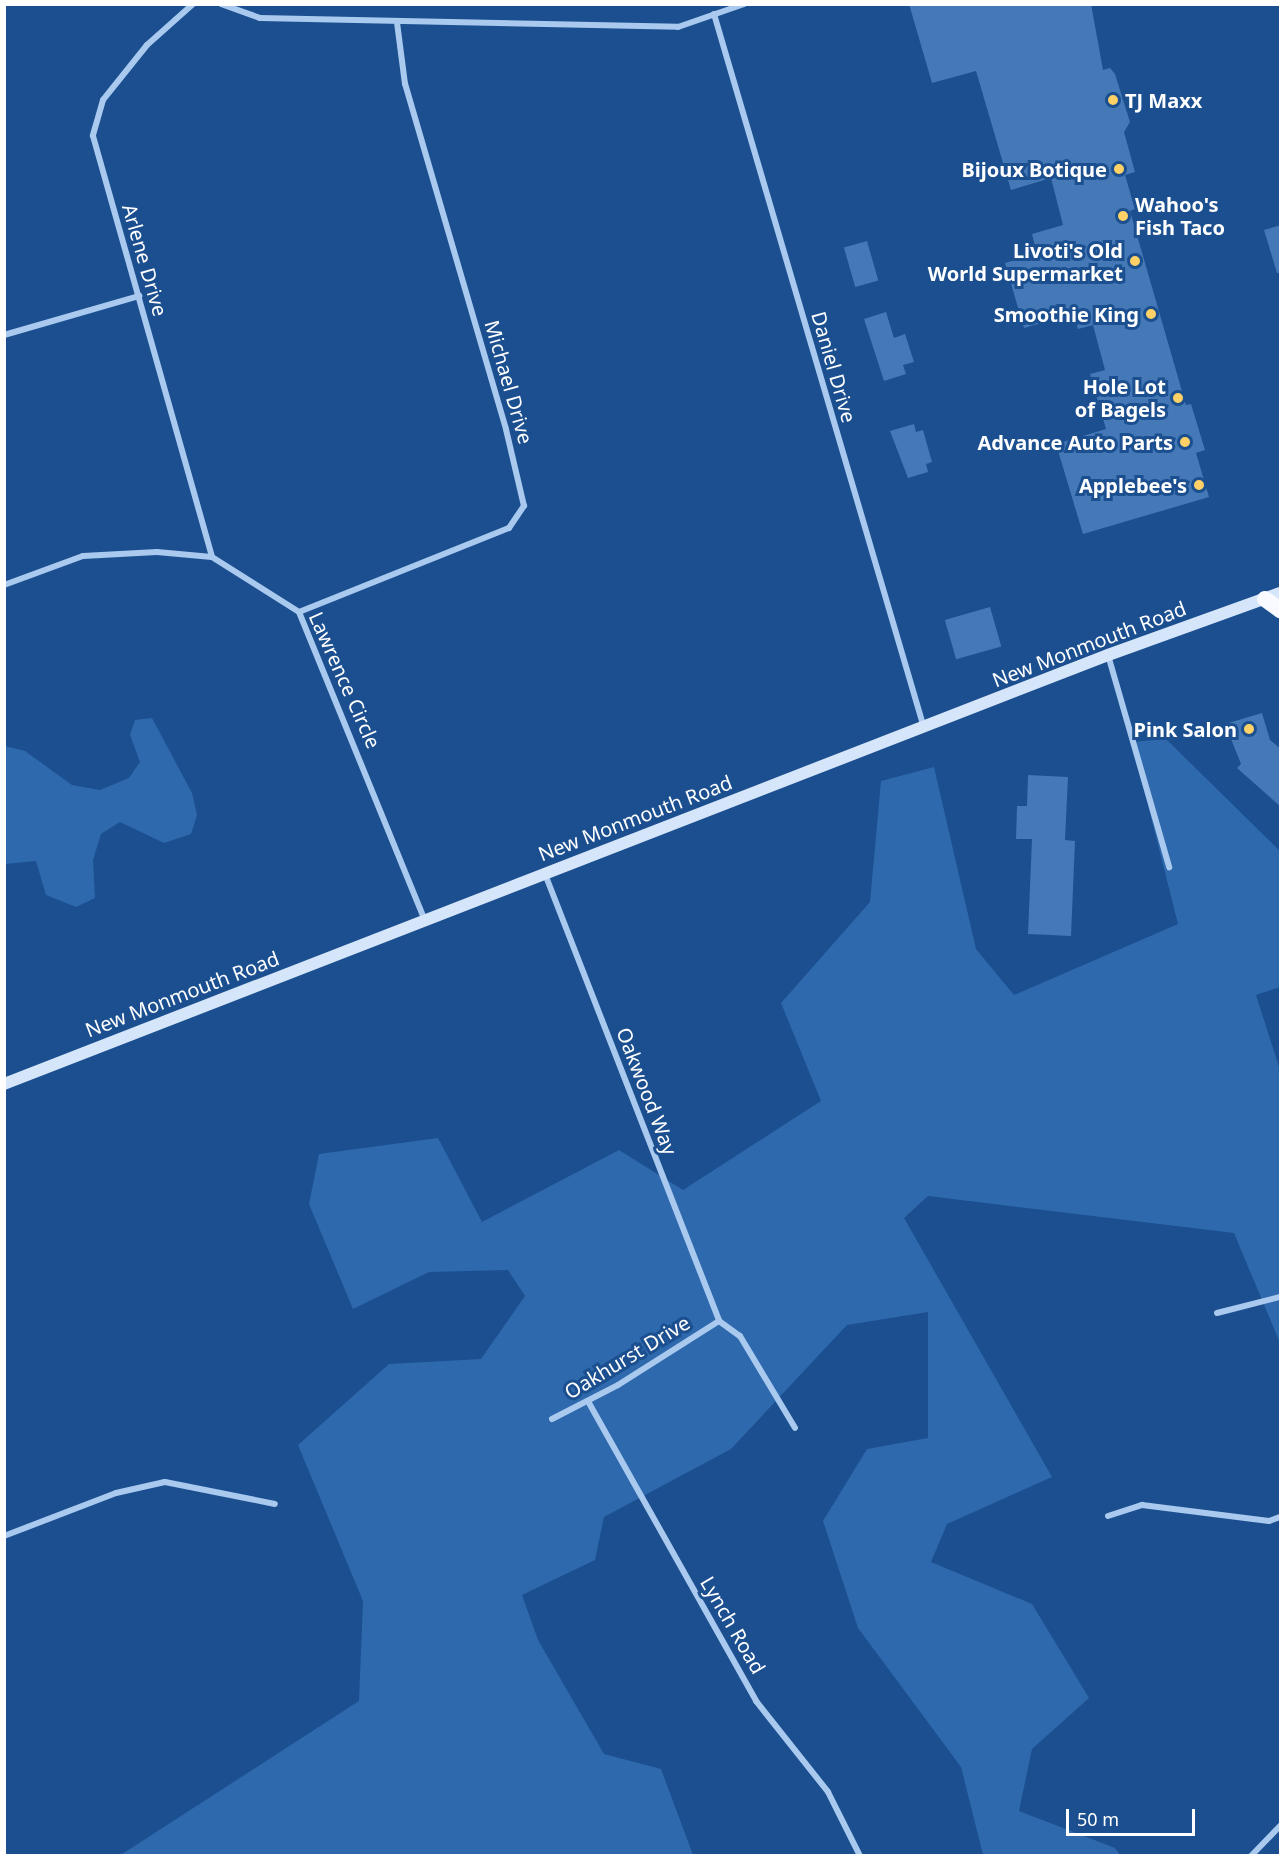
<!DOCTYPE html>
<html>
<head>
<meta charset="utf-8">
<style>
  body { margin:0 }
  #map { position:relative; width:1285px; height:1860px; overflow:hidden; background:#1b4f8f; font-family:"Noto Sans",sans-serif }
  div>[style] { position:absolute }
  .green>* { inset:0; background:#2e69ad }
  .building>* { inset:0; background:#4478b7; transform-origin:0 0 }
  .minor>* { height:6px; margin:-3px; padding:0 3px; transform-origin:3px; border-radius:3px; background:#a9c9ee }
  .secondary>* { height:12px; margin:-6px; padding:0 6px; transform-origin:6px; border-radius:6px; background:#d6e6fa }
  .trunk>* { height:16px; margin:-8px; padding:0 8px; transform-origin:8px; border-radius:8px; background:#f8faff }
  .dots>* { width:16px; height:16px; translate:-50% -50%; box-sizing:border-box; border:3px solid #1b4f8f; border-radius:50% }
  span { translate:-50% -50%; white-space:nowrap; text-align:center; line-height:1.15; -webkit-text-stroke:6px #1b4f8f; paint-order:stroke }
  .poi-label { font-size:20px; color:#fff; font-weight:700 }
  .left { translate:0 -50%; text-align:left }
  .right { translate:-100% -50%; text-align:right }
  .street-label { font-size:20px; color:#fff }
  .frame { position:absolute; inset:0; border:6px solid #fff; pointer-events:none }
  .scale { position:absolute; left:1066px; top:1809px; width:129px; height:27px; box-sizing:border-box; border:3px solid #fff; border-top:0; padding-left:8px; font-size:18px; line-height:21px; white-space:nowrap; color:#fff; -webkit-text-stroke:4px #1b4f8f; paint-order:stroke }
</style>
</head>
<body>
<div id="map">
  <div class="green">
    <i style="clip-path:polygon(152px 718px,192px 793px,197px 815px,191px 834px,164px 843px,120px 822px,101px 834px,93px 860px,95px 898px,76px 907px,46px 895px,36px 861px,5px 864px,5px 746px,25px 751px,72px 785px,100px 790px,129px 778px,140px 762px,130px 735px,135px 720px)"></i>
    <i style="clip-path:polygon(1166px 739px,1280px 851px,1280px 987px,1256px 995px,1280px 1070px,1280px 1343px,1234px 1233px,928px 1196px,904px 1218px,1052px 1477px,947px 1524px,931px 1562px,1032px 1604px,1089px 1698px,1032px 1749px,1019px 1811px,1115px 1848px,1120px 1855px,983px 1855px,961px 1767px,858px 1628px,823px 1521px,867px 1449px,928px 1438px,928px 1312px,847px 1325px,731px 1449px,604px 1517px,595px 1560px,522px 1595px,538px 1640px,604px 1754px,661px 1769px,693px 1855px,119px 1856px,359px 1701px,363px 1601px,298px 1445px,389px 1364px,481px 1359px,525px 1296px,508px 1270px,429px 1272px,353px 1309px,309px 1204px,319px 1154px,438px 1138px,482px 1222px,619px 1150px,683px 1190px,821px 1101px,781px 1003px,870px 902px,881px 781px,934px 767px,976px 949px,1014px 995px,1178px 924px,1132px 742px)"></i>
  </div>
  <div class="building">
    <i style="clip-path:polygon(909px 4px,1091px 4px,1103px 70px,1110px 68px,1115px 74px,1130px 122px,1124px 132px,1135px 172px,1125px 175px,1135px 209px,1130px 211px,1186px 405px,1191px 404px,1205px 450px,1196px 453px,1209px 497px,1083px 534px,1056px 444px,1106px 429px,1090px 374px,1105px 370px,1093px 325px,1078px 329px,1073px 314px,1024px 328px,1005px 263px,1037px 254px,1032px 234px,1063px 225px,1051px 178px,1011px 190px,976px 71px,932px 83px)"></i>
    <i style="clip-path:polygon(1281px 225px,1281px 273px,1277px 273px,1264px 230px)"></i>
    <i style="left:867px;top:241px;width:41px;height:24px;rotate:74deg"></i>
    <i style="clip-path:polygon(886px 312px,894px 338px,905px 334px,914px 362px,903px 365px,906px 374px,884px 381px,864px 319px)"></i>
    <i style="clip-path:polygon(914px 424px,916px 432px,923px 430px,932px 462px,926px 464px,928px 472px,908px 478px,890px 431px)"></i>
    <i style="left:990px;top:607px;width:41px;height:47px;rotate:74deg"></i>
    <i style="clip-path:polygon(1262px 713px,1270px 740px,1281px 749px,1281px 807px,1237px 768px,1241px 764px,1225px 724px)"></i>
    <i style="clip-path:polygon(1028px 775px,1068px 777px,1065px 840px,1075px 841px,1071px 936px,1028px 934px,1032px 839px,1016px 839px,1017px 806px,1027px 806px)"></i>
  </div>
  <div class="minor">
    <i style="left:193px;top:4px;width:62px;rotate:138.3deg"></i>
    <i style="left:147px;top:45px;width:70px;rotate:128.7deg"></i>
    <i style="left:103px;top:100px;width:37px;rotate:106deg"></i>
    <i style="left:93px;top:136px;width:437px;rotate:74.2deg"></i>
    <i style="left:221px;top:4px;width:41px;rotate:19.7deg"></i>
    <i style="left:260px;top:18px;width:418px;rotate:1.2deg"></i>
    <i style="left:678px;top:27px;width:70px;rotate:-19.2deg"></i>
    <i style="left:714px;top:14px;width:744px;rotate:73.61deg"></i>
    <i style="left:4px;top:335px;width:141px;rotate:-16.1deg"></i>
    <i style="left:4px;top:585px;width:84px;rotate:-20.2deg"></i>
    <i style="left:83px;top:556px;width:74px;rotate:-3.1deg"></i>
    <i style="left:157px;top:552px;width:55px;rotate:5.2deg"></i>
    <i style="left:212px;top:557px;width:103px;rotate:32.3deg"></i>
    <i style="left:299px;top:612px;width:333px;rotate:67.8deg"></i>
    <i style="left:299px;top:612px;width:226px;rotate:-21.8deg"></i>
    <i style="left:509px;top:528px;width:27px;rotate:-56deg"></i>
    <i style="left:524px;top:506px;width:79px;rotate:-103.2deg"></i>
    <i style="left:506px;top:429px;width:359px;rotate:-106.3deg"></i>
    <i style="left:405px;top:84px;width:63px;rotate:-97.4deg"></i>
    <i style="left:1108px;top:655px;width:221px;rotate:73.9deg"></i>
    <i style="left:545px;top:874px;width:480px;rotate:68.7deg"></i>
    <i style="left:1217px;top:1313px;width:65px;rotate:-14.3deg"></i>
    <i style="left:719px;top:1321px;width:26px;rotate:36deg"></i>
    <i style="left:740px;top:1336px;width:107px;rotate:59.1deg"></i>
    <i style="left:589px;top:1403px;width:342px;rotate:60.7deg"></i>
    <i style="left:756px;top:1701px;width:116px;rotate:51.6deg"></i>
    <i style="left:828px;top:1792px;width:72px;rotate:63.4deg"></i>
    <i style="left:552px;top:1419px;width:74px;rotate:-27.3deg"></i>
    <i style="left:618px;top:1385px;width:120px;rotate:-32.4deg"></i>
    <i style="left:1108px;top:1516px;width:36px;rotate:-18deg"></i>
    <i style="left:1142px;top:1505px;width:128px;rotate:7.2deg"></i>
    <i style="left:1269px;top:1521px;width:12px;rotate:-20deg"></i>
    <i style="left:4px;top:1536px;width:120px;rotate:-21deg"></i>
    <i style="left:116px;top:1493px;width:50px;rotate:-12.7deg"></i>
    <i style="left:165px;top:1482px;width:112px;rotate:11.3deg"></i>
    <i style="left:1251px;top:1856px;width:42px;rotate:-46deg"></i>
  </div>
  <div class="secondary">
    <i style="left:4px;top:1084px;width:1184px;rotate:-21.24deg"></i>
    <i style="left:1108px;top:655px;width:183px;rotate:-19.8deg"></i>
  </div>
  <div class="trunk">
    <i style="left:1265px;top:599px;width:19px;rotate:36deg"></i>
  </div>
  <div class="dots">
    <i style="left:1113px;top:100px;background:#ffd166"></i>
    <i style="left:1119px;top:169px;background:#ffd166"></i>
    <i style="left:1123px;top:216px;background:#ffd166"></i>
    <i style="left:1135px;top:261px;background:#ffd166"></i>
    <i style="left:1151px;top:314px;background:#ffd166"></i>
    <i style="left:1178px;top:398px;background:#ffd166"></i>
    <i style="left:1185px;top:442px;background:#ffd166"></i>
    <i style="left:1199px;top:485px;background:#ffd166"></i>
    <i style="left:1249px;top:729px;background:#ffd166"></i>
  </div>
  <div class="poi-label">
    <span class="left" style="left:1125px;top:100px">TJ Maxx</span>
    <span class="right" style="left:1107px;top:169px">Bijoux Botique</span>
    <span class="left" style="left:1135px;top:216px">Wahoo's<br>Fish Taco</span>
    <span class="right" style="left:1123px;top:262px">Livoti's Old<br>World Supermarket</span>
    <span class="right" style="left:1139px;top:314px">Smoothie King</span>
    <span class="right" style="left:1166px;top:398px">Hole Lot<br>of Bagels</span>
    <span class="right" style="left:1173px;top:442px">Advance Auto Parts</span>
    <span class="right" style="left:1187px;top:485px">Applebee's</span>
    <span class="right" style="left:1237px;top:729px">Pink Salon</span>
  </div>
  <div class="street-label">
    <span style="left:145px;top:260px;rotate:74deg">Arlene Drive</span>
    <span style="left:834px;top:367px;rotate:74deg">Daniel Drive</span>
    <span style="left:509px;top:382px;rotate:74deg">Michael Drive</span>
    <span style="left:1089px;top:644px;rotate:-21deg">New Monmouth Road</span>
    <span style="left:345px;top:680px;rotate:66deg">Lawrence Circle</span>
    <span style="left:635px;top:818px;rotate:-21deg">New Monmouth Road</span>
    <span style="left:182px;top:994px;rotate:-21deg">New Monmouth Road</span>
    <span style="left:647px;top:1091px;rotate:69deg">Oakwood Way</span>
    <span style="left:627px;top:1357px;rotate:-31deg">Oakhurst Drive</span>
    <span style="left:733px;top:1625px;rotate:60deg">Lynch Road</span>
  </div>
  <div class="frame"></div>
  <div class="scale">50 m</div>
</div>
</body>
</html>
